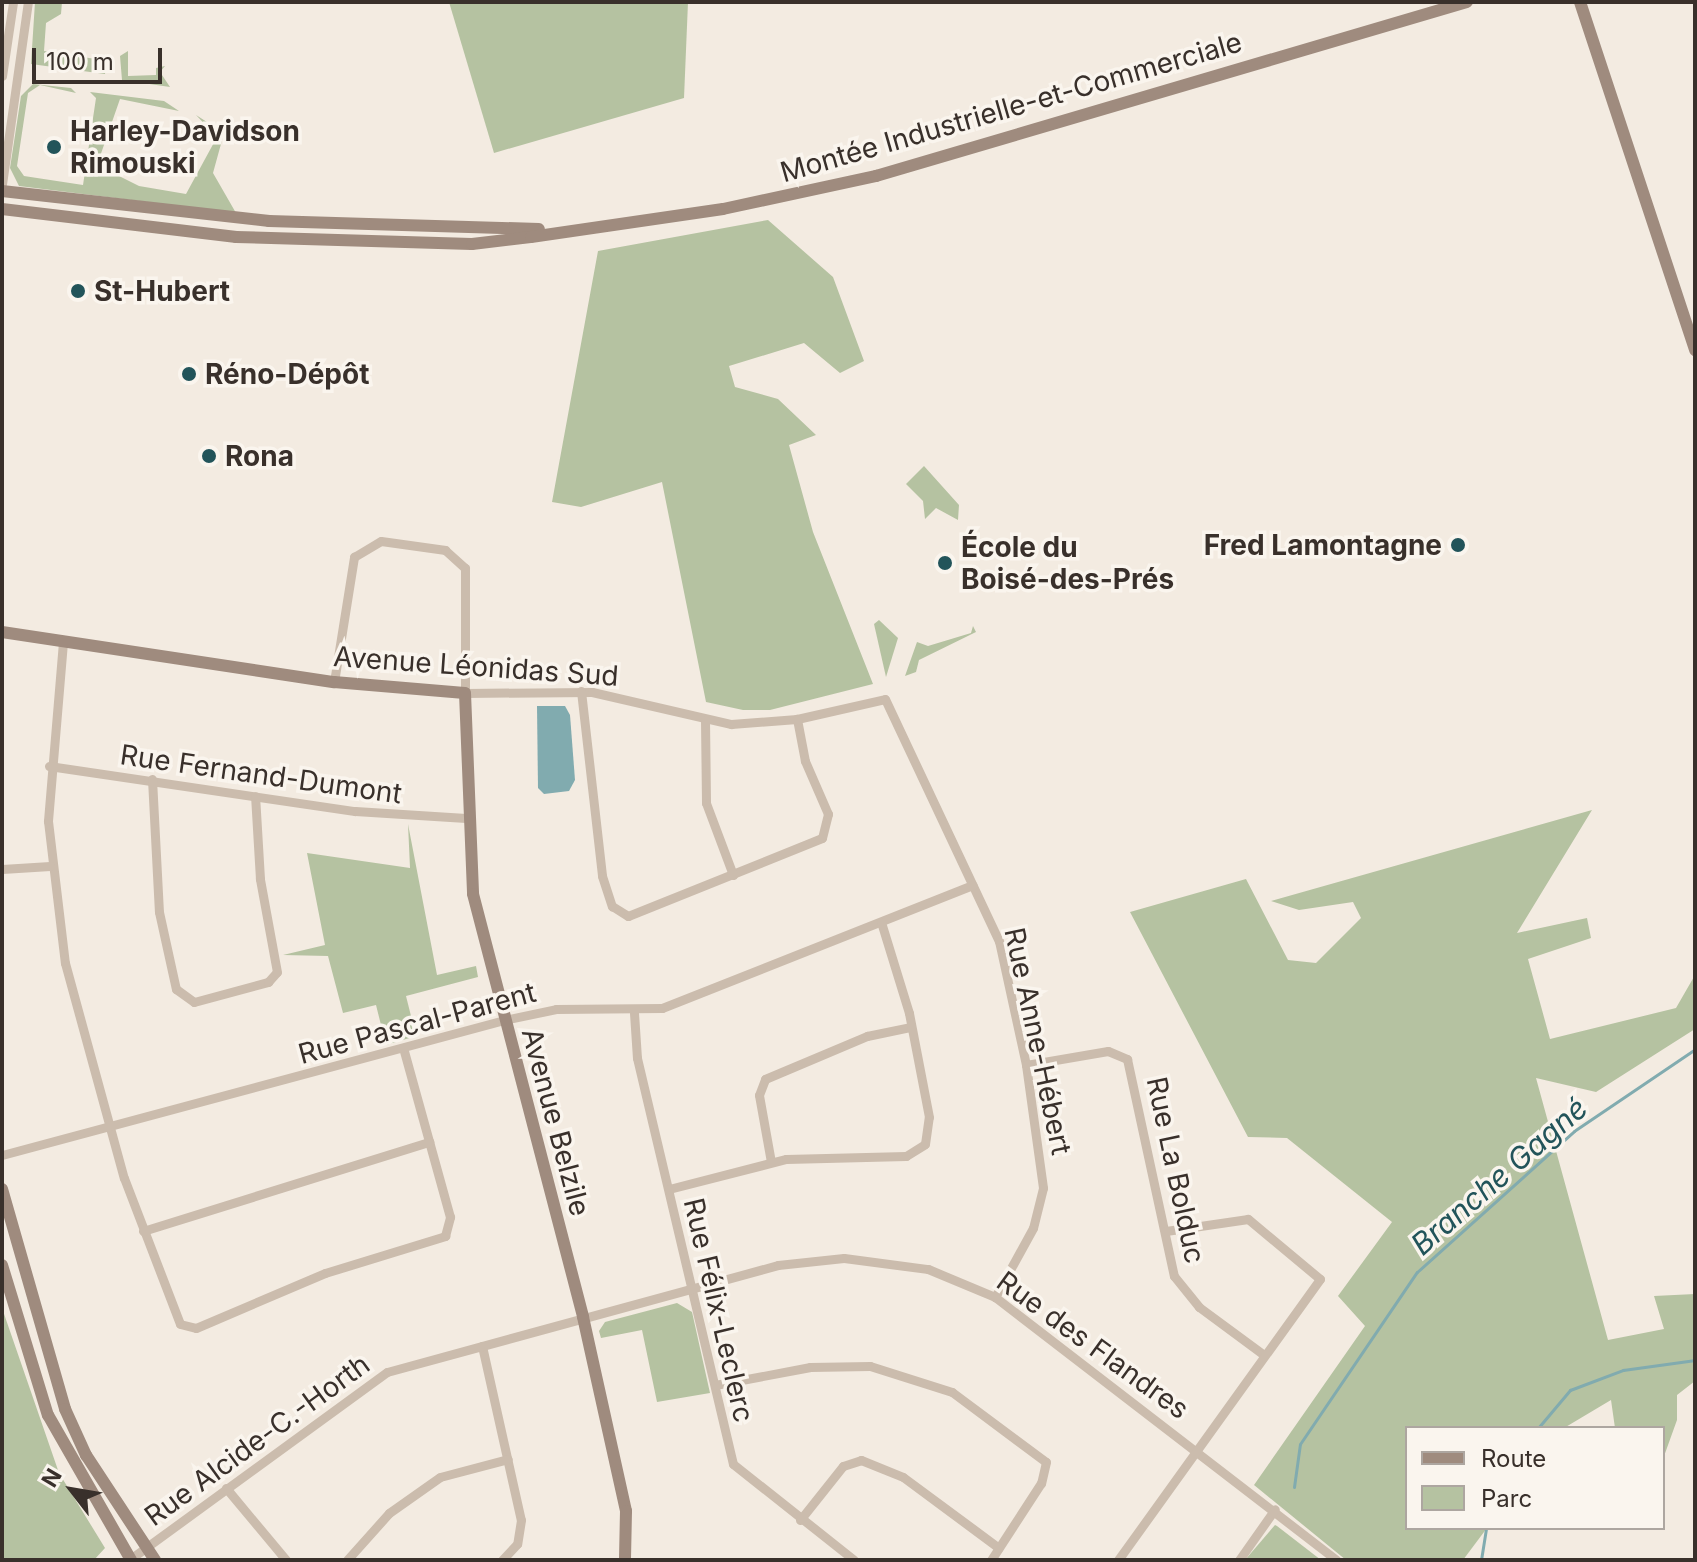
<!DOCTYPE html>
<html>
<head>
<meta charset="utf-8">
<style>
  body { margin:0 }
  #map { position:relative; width:1697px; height:1562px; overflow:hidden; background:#f3ebe1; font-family:Inter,sans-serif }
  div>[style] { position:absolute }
  .green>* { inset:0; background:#b5c2a1 }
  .water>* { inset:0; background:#81abaf }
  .stream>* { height:3px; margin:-1.5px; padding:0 1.5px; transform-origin:1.5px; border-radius:1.5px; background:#81abaf }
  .street>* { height:9px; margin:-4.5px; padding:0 4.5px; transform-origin:4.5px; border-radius:4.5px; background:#cbbcad }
  .secondary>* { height:12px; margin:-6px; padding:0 6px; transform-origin:6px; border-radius:6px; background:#9f8b7e }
  .dots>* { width:22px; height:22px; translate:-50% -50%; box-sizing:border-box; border:4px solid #faf5ee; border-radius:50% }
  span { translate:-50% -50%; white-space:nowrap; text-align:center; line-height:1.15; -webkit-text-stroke:7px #faf5ee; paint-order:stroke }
  .street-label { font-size:28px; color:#39302b }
  .poi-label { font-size:28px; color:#39302b; font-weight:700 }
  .left { translate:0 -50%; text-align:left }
  .right { translate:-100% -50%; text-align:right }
  .water-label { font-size:30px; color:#22545a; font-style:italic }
  .frame { position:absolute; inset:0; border:4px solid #39302b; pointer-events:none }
  .legend { position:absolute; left:1405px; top:1426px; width:260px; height:104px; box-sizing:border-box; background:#faf5ee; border:2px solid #ada6a0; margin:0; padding:10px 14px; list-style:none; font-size:24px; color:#39302b }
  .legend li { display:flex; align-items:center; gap:16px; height:40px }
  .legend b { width:40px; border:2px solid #ada6a0 }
  .north { position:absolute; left:32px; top:1450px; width:80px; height:80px; -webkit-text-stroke:6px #faf5ee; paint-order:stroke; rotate:301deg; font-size:22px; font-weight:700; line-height:32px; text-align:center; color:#39302b }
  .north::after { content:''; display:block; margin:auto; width:28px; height:36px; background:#39302b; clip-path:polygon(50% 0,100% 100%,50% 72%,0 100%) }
  .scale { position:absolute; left:32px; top:48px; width:130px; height:36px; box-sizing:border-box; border:4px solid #39302b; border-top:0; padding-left:10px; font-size:24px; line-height:28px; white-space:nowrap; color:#39302b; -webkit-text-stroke:6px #faf5ee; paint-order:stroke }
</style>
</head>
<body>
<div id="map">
  <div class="green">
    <i style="clip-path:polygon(35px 2px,62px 2px,61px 14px,46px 23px,44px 51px,102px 60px,107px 54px,105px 74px,31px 64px)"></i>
    <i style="clip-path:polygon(449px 2px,688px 2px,684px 98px,494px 153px)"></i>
    <i style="clip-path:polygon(128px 51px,128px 76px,156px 75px,156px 68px,165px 66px,160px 72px,170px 87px,122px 80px,120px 56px)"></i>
    <i style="clip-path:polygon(33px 84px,71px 88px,76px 93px,40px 85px,28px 93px,17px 166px,24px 176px,83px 185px,96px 98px,90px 92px,164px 101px,179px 111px,120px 99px,97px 165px,139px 186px,186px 194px,217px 137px,196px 115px,224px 133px,213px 173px,236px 213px,19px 186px,10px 168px,21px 96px)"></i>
    <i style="clip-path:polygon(768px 220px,833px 277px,864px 361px,840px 373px,804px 343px,729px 366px,735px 387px,778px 399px,816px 435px,789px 445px,813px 532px,873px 684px,770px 710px,743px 710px,706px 702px,662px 482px,581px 507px,552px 502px,598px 251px)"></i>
    <i style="clip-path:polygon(924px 466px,959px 505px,958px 520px,936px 508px,925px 519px,923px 501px,906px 484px)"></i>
    <i style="clip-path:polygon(879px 620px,898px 638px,886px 677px,874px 624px)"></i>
    <i style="clip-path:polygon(973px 626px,976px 632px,919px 660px,916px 672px,905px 676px,917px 642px,928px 646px,971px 633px)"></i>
    <i style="clip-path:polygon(1592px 810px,1517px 933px,1587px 918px,1591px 938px,1528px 959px,1550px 1039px,1676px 1008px,1695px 975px,1695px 1029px,1596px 1092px,1536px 1078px,1608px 1340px,1664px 1329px,1654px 1296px,1695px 1294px,1695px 1381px,1677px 1395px,1677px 1420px,1663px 1459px,1663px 1428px,1615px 1428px,1611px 1400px,1564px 1428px,1407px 1428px,1407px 1528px,1487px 1528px,1463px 1560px,1346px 1560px,1254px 1485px,1365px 1326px,1338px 1296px,1392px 1222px,1287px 1138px,1248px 1137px,1130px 912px,1246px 879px,1288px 960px,1316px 963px,1361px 918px,1353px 902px,1299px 910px,1271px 901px)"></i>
    <i style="clip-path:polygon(408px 824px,437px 975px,476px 966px,478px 977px,406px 996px,416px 1036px,386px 1045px,376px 1005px,343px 1013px,328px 956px,283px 955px,325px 945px,307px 853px,410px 868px)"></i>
    <i style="clip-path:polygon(677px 1303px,692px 1312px,710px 1393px,657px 1402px,642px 1330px,601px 1338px,599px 1331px,605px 1322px)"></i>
    <i style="clip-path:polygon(2px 1308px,59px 1473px,105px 1548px,94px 1560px,2px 1560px)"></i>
    <i style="clip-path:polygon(1275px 1525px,1277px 1526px,1321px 1560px,1245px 1560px)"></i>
  </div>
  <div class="water">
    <i style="clip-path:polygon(537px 706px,565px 706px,570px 715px,575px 780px,569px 791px,544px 794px,538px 788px)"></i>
  </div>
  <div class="stream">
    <i style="left:1538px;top:1428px;width:50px;rotate:-49.9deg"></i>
    <i style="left:1570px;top:1390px;width:57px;rotate:-20.7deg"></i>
    <i style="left:1623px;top:1370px;width:73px;rotate:-7.9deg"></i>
    <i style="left:1294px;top:1487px;width:43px;rotate:-82.1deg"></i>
    <i style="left:1300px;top:1444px;width:208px;rotate:-55.8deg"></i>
    <i style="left:1417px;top:1272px;width:211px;rotate:-41.9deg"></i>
    <i style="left:1574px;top:1131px;width:146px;rotate:-34.1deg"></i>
    <i style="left:1481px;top:1560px;width:32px;rotate:-81deg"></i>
  </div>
  <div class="street">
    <i style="left:2px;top:76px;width:75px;rotate:-81.5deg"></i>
    <i style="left:2px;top:184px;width:184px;rotate:-81.9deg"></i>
    <i style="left:63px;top:642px;width:180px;rotate:94.8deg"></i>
    <i style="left:48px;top:821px;width:143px;rotate:83.2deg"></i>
    <i style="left:65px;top:963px;width:223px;rotate:74.7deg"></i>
    <i style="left:124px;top:1178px;width:156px;rotate:69deg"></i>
    <i style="left:180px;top:1324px;width:16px;rotate:14deg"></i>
    <i style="left:196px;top:1328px;width:140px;rotate:-23.1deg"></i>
    <i style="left:325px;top:1273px;width:126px;rotate:-17.1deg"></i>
    <i style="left:445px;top:1236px;width:20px;rotate:-75deg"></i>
    <i style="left:450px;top:1217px;width:172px;rotate:-105.5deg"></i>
    <i style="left:334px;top:682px;width:127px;rotate:-80.9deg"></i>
    <i style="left:354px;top:557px;width:31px;rotate:-31deg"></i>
    <i style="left:381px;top:541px;width:65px;rotate:8deg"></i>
    <i style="left:445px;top:550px;width:27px;rotate:42deg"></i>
    <i style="left:465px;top:568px;width:125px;rotate:90deg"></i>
    <i style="left:465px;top:693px;width:127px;rotate:-0.5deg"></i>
    <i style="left:592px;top:692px;width:143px;rotate:13deg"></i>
    <i style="left:731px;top:724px;width:66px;rotate:-4.3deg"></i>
    <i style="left:797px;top:719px;width:90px;rotate:-12.8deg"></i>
    <i style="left:885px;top:699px;width:268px;rotate:64.8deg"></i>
    <i style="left:999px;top:941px;width:127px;rotate:77.7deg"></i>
    <i style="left:1026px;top:1065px;width:124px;rotate:82.1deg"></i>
    <i style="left:1043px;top:1188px;width:41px;rotate:104deg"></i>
    <i style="left:1033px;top:1228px;width:79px;rotate:118.8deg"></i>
    <i style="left:581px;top:691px;width:186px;rotate:83.5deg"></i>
    <i style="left:602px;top:876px;width:32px;rotate:72deg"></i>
    <i style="left:612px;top:906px;width:19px;rotate:32deg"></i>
    <i style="left:628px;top:916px;width:209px;rotate:-21.9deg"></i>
    <i style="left:822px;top:838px;width:25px;rotate:-76deg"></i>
    <i style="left:828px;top:814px;width:58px;rotate:-113.5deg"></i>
    <i style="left:805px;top:761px;width:43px;rotate:-100.8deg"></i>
    <i style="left:705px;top:720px;width:83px;rotate:89.3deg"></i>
    <i style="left:706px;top:803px;width:77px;rotate:69.4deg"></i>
    <i style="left:49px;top:766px;width:309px;rotate:8.4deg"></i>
    <i style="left:355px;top:811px;width:111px;rotate:3.6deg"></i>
    <i style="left:152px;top:779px;width:133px;rotate:87deg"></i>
    <i style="left:159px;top:912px;width:79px;rotate:77.6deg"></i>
    <i style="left:176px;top:989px;width:22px;rotate:36deg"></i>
    <i style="left:194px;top:1002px;width:77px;rotate:-15.1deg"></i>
    <i style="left:268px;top:982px;width:13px;rotate:-48deg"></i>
    <i style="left:277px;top:972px;width:95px;rotate:-100.4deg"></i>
    <i style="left:260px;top:879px;width:83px;rotate:-93.4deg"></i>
    <i style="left:2px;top:869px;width:48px;rotate:-3.6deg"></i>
    <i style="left:634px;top:1013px;width:45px;rotate:86.2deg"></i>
    <i style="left:637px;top:1058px;width:417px;rotate:76.7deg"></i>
    <i style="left:733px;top:1464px;width:154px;rotate:38.4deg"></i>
    <i style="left:1026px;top:1065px;width:83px;rotate:-9.7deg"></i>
    <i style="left:1108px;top:1051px;width:21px;rotate:23deg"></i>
    <i style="left:1127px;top:1059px;width:222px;rotate:77.8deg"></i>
    <i style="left:1174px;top:1276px;width:40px;rotate:51deg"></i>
    <i style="left:1199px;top:1307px;width:81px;rotate:36.4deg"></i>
    <i style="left:2px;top:1155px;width:520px;rotate:-15.05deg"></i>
    <i style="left:504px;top:1020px;width:53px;rotate:-11.9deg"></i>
    <i style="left:556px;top:1009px;width:106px;rotate:-0.5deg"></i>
    <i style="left:662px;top:1008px;width:334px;rotate:-21.6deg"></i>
    <i style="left:771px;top:1162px;width:68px;rotate:-100.2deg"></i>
    <i style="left:759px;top:1095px;width:17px;rotate:-69deg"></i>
    <i style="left:765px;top:1079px;width:111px;rotate:-22.9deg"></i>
    <i style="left:867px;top:1036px;width:45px;rotate:-11.6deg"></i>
    <i style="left:669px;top:1189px;width:121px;rotate:-14.4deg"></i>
    <i style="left:786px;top:1159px;width:120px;rotate:-1.4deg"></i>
    <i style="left:906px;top:1156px;width:22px;rotate:-32deg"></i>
    <i style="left:925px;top:1144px;width:27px;rotate:-82deg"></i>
    <i style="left:929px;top:1117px;width:106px;rotate:-100.9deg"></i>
    <i style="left:909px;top:1013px;width:95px;rotate:-107.1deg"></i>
    <i style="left:143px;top:1231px;width:300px;rotate:-17.3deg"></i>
    <i style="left:482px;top:1346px;width:178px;rotate:77.4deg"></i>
    <i style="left:521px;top:1520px;width:24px;rotate:99deg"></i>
    <i style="left:517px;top:1544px;width:22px;rotate:133deg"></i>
    <i style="left:715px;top:1385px;width:97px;rotate:-10.7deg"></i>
    <i style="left:810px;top:1367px;width:60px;rotate:-1deg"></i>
    <i style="left:870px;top:1366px;width:86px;rotate:17.6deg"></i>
    <i style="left:952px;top:1392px;width:117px;rotate:36.7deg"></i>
    <i style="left:1046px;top:1462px;width:22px;rotate:103deg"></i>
    <i style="left:1041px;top:1483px;width:92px;rotate:123deg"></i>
    <i style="left:226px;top:1488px;width:94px;rotate:50.2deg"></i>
    <i style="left:800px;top:1520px;width:69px;rotate:-51.5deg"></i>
    <i style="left:843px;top:1466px;width:19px;rotate:-18deg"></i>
    <i style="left:861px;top:1460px;width:45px;rotate:22deg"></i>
    <i style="left:903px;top:1477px;width:119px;rotate:36.5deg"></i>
    <i style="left:129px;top:1560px;width:319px;rotate:-36.1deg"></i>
    <i style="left:387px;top:1372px;width:405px;rotate:-15.3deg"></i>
    <i style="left:778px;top:1265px;width:66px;rotate:-6.1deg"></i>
    <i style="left:844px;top:1258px;width:85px;rotate:7.5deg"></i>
    <i style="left:928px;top:1269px;width:73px;rotate:22.7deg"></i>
    <i style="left:995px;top:1297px;width:431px;rotate:37.6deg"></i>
    <i style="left:347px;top:1560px;width:63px;rotate:-48.2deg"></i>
    <i style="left:389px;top:1513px;width:62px;rotate:-35.2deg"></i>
    <i style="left:440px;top:1477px;width:70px;rotate:-14.8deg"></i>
    <i style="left:1118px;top:1560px;width:346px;rotate:-54.3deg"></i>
    <i style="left:1320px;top:1279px;width:94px;rotate:-140.2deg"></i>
    <i style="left:1248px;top:1219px;width:83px;rotate:171.7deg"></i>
    <i style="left:1239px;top:1560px;width:62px;rotate:-54.8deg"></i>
  </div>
  <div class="secondary">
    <i style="left:1580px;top:2px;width:367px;rotate:71.7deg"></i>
    <i style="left:2px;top:191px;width:269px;rotate:6.4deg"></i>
    <i style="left:269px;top:221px;width:270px;rotate:1.7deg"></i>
    <i style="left:2px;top:209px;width:236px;rotate:6.8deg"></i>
    <i style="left:236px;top:237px;width:236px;rotate:1.7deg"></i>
    <i style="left:472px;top:244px;width:59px;rotate:-6.8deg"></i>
    <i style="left:531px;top:237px;width:194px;rotate:-8.3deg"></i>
    <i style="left:723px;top:209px;width:157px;rotate:-12.2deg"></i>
    <i style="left:876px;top:176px;width:616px;rotate:-16.41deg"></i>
    <i style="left:2px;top:632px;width:336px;rotate:8.6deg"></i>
    <i style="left:334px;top:682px;width:131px;rotate:4.8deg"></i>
    <i style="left:465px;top:693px;width:201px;rotate:87.7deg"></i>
    <i style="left:473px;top:894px;width:437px;rotate:75.4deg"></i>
    <i style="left:583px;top:1317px;width:199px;rotate:77.5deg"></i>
    <i style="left:626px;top:1511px;width:49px;rotate:91.2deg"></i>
    <i style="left:2px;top:1189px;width:229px;rotate:74deg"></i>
    <i style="left:65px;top:1409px;width:51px;rotate:65.5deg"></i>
    <i style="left:86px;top:1455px;width:126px;rotate:56.7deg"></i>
    <i style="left:2px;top:1265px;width:157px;rotate:73deg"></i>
    <i style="left:48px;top:1415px;width:167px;rotate:60.2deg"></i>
  </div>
  <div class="dots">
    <i style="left:54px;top:147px;background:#22545a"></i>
    <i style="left:78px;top:291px;background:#22545a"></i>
    <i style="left:189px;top:374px;background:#22545a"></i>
    <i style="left:209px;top:456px;background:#22545a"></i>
    <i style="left:1458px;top:545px;background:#22545a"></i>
    <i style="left:945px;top:563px;background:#22545a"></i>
  </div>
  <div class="street-label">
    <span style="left:1011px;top:107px;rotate:-16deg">Montée Industrielle-et-Commerciale</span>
    <span style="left:476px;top:666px;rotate:4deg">Avenue Léonidas Sud</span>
    <span style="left:261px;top:774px;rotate:8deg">Rue Fernand-Dumont</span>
    <span style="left:417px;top:1023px;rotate:-15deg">Rue Pascal-Parent</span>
    <span style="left:1038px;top:1041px;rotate:78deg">Rue Anne-Hébert</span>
    <span style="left:556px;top:1122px;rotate:75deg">Avenue Belzile</span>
    <span style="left:1176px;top:1170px;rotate:78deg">Rue La Bolduc</span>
    <span style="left:719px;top:1310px;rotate:77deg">Rue Félix-Leclerc</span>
    <span style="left:1093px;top:1345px;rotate:36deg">Rue des Flandres</span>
    <span style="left:257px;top:1440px;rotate:-36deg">Rue Alcide-C.-Horth</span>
  </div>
  <div class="poi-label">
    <span class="left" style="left:70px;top:147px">Harley-Davidson<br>Rimouski</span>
    <span class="left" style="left:94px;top:291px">St-Hubert</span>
    <span class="left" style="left:205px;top:374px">Réno-Dépôt</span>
    <span class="left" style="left:225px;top:456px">Rona</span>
    <span class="right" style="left:1442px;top:545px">Fred Lamontagne</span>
    <span class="left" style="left:961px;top:563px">École du<br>Boisé-des-Prés</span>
  </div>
  <div class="water-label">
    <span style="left:1499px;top:1176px;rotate:-41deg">Branche Gagné</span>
  </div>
  <div class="frame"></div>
  <ul class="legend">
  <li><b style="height:10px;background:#9f8b7e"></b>Route</li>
  <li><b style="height:22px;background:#b5c2a1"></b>Parc</li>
  </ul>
  <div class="north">N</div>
  <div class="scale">100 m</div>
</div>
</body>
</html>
